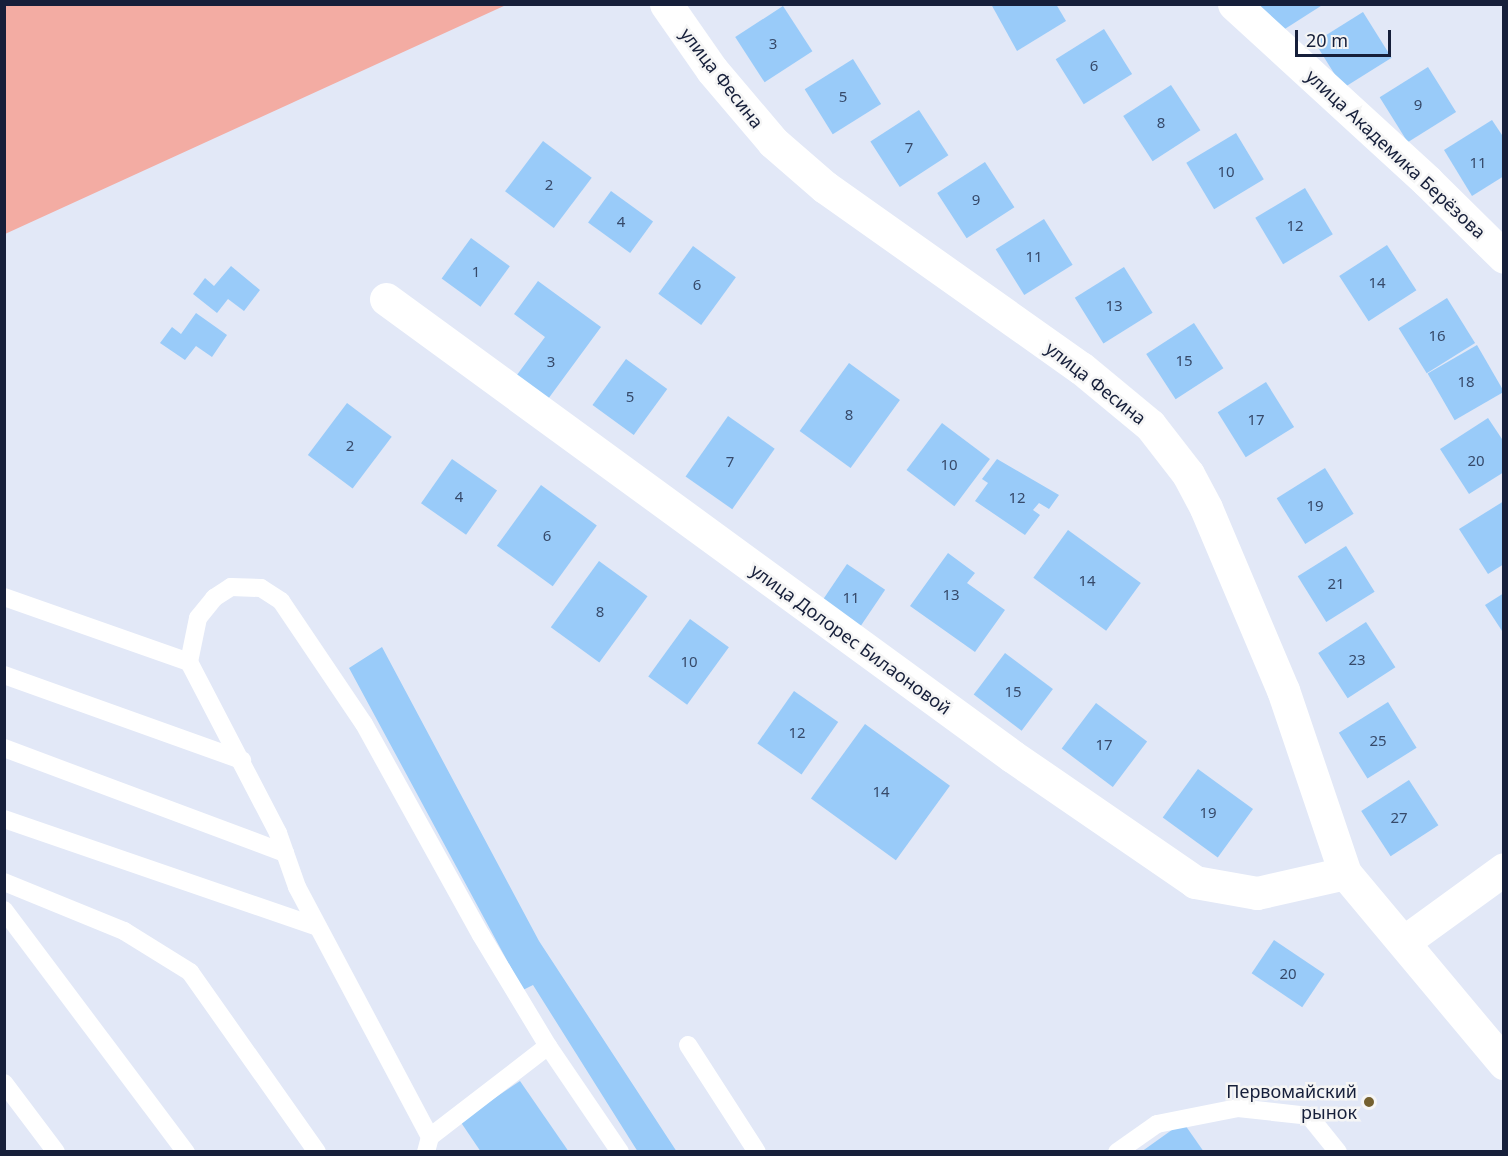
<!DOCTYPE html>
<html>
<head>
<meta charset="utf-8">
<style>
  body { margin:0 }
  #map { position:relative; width:1508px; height:1156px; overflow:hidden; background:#e2e8f7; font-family:"Noto Sans",sans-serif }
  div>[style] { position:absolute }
  .green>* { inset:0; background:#f3aca3 }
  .building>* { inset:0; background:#99cbf9; transform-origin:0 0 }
  .service>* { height:18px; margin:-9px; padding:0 9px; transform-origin:9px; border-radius:9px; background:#fff }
  .minor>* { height:33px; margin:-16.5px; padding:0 16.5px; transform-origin:16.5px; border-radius:16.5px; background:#fff }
  .dots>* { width:16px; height:16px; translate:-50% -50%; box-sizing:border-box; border:3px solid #f5f5f5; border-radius:50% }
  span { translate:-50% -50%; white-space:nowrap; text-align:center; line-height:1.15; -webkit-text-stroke:5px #f5f5f5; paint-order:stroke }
  .number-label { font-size:15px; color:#374a6a }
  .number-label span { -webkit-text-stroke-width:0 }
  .street-label { font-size:18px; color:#161f3a }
  .poi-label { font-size:18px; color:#161f3a }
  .right { translate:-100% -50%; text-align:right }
  .frame { position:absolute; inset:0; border:6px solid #161f3a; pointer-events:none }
  .scale { position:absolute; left:1295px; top:30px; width:96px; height:27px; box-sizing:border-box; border:3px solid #161f3a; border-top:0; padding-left:8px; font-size:18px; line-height:21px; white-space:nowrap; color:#161f3a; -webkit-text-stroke:4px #f5f5f5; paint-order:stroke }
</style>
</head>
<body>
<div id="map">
  <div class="green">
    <i style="clip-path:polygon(5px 4px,506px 4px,506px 5px,5px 234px)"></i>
  </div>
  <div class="building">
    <i style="clip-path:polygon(991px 4px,1056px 4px,1066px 21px,1017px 51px)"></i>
    <i style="clip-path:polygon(1258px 4px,1324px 4px,1277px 34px)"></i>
    <i style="left:783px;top:6px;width:54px;height:57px;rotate:57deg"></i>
    <i style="left:1363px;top:12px;width:54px;height:57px;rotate:58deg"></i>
    <i style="left:1104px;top:29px;width:53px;height:57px;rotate:58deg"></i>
    <i style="left:853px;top:59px;width:53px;height:57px;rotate:58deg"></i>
    <i style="left:1428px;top:67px;width:53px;height:57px;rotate:58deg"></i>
    <i style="left:1171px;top:85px;width:54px;height:57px;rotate:57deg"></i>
    <i style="left:919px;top:110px;width:54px;height:58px;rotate:57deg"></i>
    <i style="clip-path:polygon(1492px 120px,1504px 138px,1504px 176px,1472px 196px,1444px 150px)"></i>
    <i style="left:1236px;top:133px;width:54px;height:58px;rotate:59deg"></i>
    <i style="left:543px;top:141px;width:61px;height:63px;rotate:37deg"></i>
    <i style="left:985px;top:162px;width:54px;height:57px;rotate:57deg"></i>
    <i style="left:1305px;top:188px;width:54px;height:58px;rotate:59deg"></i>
    <i style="left:611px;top:191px;width:52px;height:39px;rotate:36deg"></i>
    <i style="left:1044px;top:219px;width:54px;height:57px;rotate:58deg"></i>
    <i style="left:471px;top:238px;width:48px;height:50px;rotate:36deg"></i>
    <i style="left:1387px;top:245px;width:54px;height:57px;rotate:57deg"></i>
    <i style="left:693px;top:246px;width:53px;height:59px;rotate:36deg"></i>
    <i style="clip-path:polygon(231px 266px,260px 290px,244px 311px,228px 299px,217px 313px,193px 294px,205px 278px,214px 286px)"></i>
    <i style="left:1124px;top:267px;width:54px;height:58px;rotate:58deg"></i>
    <i style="clip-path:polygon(538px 281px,601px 327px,540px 410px,508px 387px,545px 337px,514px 314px)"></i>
    <i style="left:1447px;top:298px;width:53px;height:57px;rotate:58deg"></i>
    <i style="clip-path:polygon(196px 313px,227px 335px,212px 357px,196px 346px,185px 360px,160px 343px,172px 327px,181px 334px)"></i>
    <i style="left:1194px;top:323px;width:54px;height:57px;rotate:57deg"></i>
    <i style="left:1477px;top:345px;width:54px;height:57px;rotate:60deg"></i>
    <i style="left:626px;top:359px;width:51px;height:57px;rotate:36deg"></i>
    <i style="left:849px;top:363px;width:63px;height:84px;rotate:36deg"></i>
    <i style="left:1266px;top:382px;width:53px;height:57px;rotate:58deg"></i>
    <i style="left:347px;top:403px;width:56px;height:65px;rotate:37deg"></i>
    <i style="left:728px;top:416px;width:57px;height:74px;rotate:35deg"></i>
    <i style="clip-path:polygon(1488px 418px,1504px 442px,1504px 472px,1469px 494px,1440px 449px)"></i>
    <i style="left:942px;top:423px;width:60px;height:59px;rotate:37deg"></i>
    <i style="left:452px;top:459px;width:55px;height:54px;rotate:35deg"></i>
    <i style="clip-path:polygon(997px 459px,1059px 495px,1049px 509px,1039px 503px,1033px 510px,1040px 515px,1025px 535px,975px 501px,988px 483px,982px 479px)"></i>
    <i style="left:1325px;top:468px;width:54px;height:57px;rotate:58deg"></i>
    <i style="left:541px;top:485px;width:69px;height:75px;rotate:36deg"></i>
    <i style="clip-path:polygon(1504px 501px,1504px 564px,1488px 574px,1459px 529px)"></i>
    <i style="left:1068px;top:530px;width:90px;height:59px;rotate:36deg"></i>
    <i style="left:1346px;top:546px;width:54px;height:57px;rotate:58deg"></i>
    <i style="clip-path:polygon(948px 553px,975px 573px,967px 583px,1005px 610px,975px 652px,910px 606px)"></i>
    <i style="left:599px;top:561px;width:60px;height:82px;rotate:36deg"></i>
    <i style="left:847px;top:564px;width:46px;height:50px;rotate:34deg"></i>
    <i style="clip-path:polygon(1504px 593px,1504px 634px,1485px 605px)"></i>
    <i style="left:690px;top:619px;width:48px;height:71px;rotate:36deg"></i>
    <i style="left:1366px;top:622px;width:54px;height:57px;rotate:57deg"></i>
    <i style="clip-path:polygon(382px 647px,539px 941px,677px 1152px,638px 1152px,533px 985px,523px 990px,349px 668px)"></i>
    <i style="left:1005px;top:653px;width:60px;height:52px;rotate:37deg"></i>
    <i style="left:794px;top:691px;width:54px;height:64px;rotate:35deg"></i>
    <i style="left:1388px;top:702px;width:54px;height:58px;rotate:58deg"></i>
    <i style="left:1096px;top:703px;width:64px;height:57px;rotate:37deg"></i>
    <i style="left:865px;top:724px;width:105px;height:92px;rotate:36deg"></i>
    <i style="left:1198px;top:769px;width:68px;height:60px;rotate:36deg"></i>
    <i style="left:1409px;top:780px;width:54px;height:57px;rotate:57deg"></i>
    <i style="left:1274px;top:940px;width:61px;height:40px;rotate:34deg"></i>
    <i style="clip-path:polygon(520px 1081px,569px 1152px,481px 1152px,460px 1121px)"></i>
    <i style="clip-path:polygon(1183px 1122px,1204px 1152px,1141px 1152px)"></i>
  </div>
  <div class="service">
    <i style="left:4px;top:597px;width:196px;rotate:19.4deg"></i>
    <i style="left:189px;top:662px;width:193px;rotate:62.5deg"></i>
    <i style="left:278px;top:833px;width:57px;rotate:70.6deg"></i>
    <i style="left:297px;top:887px;width:283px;rotate:62deg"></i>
    <i style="left:430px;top:1137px;width:16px;rotate:105deg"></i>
    <i style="left:189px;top:662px;width:45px;rotate:-78.4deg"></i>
    <i style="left:198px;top:618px;width:26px;rotate:-51deg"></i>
    <i style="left:214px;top:598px;width:20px;rotate:-33deg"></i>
    <i style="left:231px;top:587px;width:30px;rotate:2deg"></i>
    <i style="left:261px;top:588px;width:24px;rotate:33deg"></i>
    <i style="left:281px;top:601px;width:148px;rotate:56deg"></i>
    <i style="left:364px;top:724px;width:241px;rotate:61deg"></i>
    <i style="left:481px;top:935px;width:130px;rotate:58.9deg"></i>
    <i style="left:548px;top:1046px;width:149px;rotate:142.4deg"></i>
    <i style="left:4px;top:675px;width:253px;rotate:19.7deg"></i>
    <i style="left:4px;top:748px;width:300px;rotate:20.5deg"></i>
    <i style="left:4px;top:819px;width:332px;rotate:19deg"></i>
    <i style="left:4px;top:882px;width:130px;rotate:22.2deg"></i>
    <i style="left:124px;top:931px;width:78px;rotate:31.8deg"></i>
    <i style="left:190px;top:972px;width:220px;rotate:54.8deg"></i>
    <i style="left:4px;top:910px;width:303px;rotate:53.1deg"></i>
    <i style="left:688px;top:1045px;width:127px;rotate:57.2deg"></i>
    <i style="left:548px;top:1046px;width:128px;rotate:55.8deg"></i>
    <i style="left:4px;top:1083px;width:86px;rotate:53deg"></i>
    <i style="left:1117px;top:1152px;width:49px;rotate:-35deg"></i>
    <i style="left:1157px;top:1124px;width:83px;rotate:-11.2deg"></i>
    <i style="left:1238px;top:1108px;width:71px;rotate:6.4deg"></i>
    <i style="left:1309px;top:1116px;width:46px;rotate:51.1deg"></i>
  </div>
  <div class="minor">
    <i style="left:666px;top:4px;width:80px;rotate:55.1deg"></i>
    <i style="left:712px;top:70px;width:94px;rotate:49.7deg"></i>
    <i style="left:773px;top:142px;width:69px;rotate:40.9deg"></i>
    <i style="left:825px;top:187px;width:314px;rotate:35.3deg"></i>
    <i style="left:1081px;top:368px;width:89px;rotate:39.6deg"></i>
    <i style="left:1150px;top:425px;width:62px;rotate:52.2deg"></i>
    <i style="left:1188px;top:474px;width:38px;rotate:62deg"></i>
    <i style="left:1206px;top:508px;width:198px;rotate:67.1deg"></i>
    <i style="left:1283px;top:690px;width:193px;rotate:71.3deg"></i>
    <i style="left:1345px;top:873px;width:248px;rotate:50.1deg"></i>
    <i style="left:1234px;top:4px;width:262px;rotate:42.5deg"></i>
    <i style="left:1427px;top:181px;width:108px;rotate:44.6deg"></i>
    <i style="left:386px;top:299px;width:775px;rotate:36.13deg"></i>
    <i style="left:1012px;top:756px;width:222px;rotate:34.5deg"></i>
    <i style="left:1195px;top:882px;width:63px;rotate:10.1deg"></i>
    <i style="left:1257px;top:893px;width:90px;rotate:-12.8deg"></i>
    <i style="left:1405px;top:941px;width:122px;rotate:-36deg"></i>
  </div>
  <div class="dots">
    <i style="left:1369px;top:1102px;background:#74602f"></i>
  </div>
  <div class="number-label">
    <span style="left:773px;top:44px">3</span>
    <span style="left:1094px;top:66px">6</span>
    <span style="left:843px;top:97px">5</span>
    <span style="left:1418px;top:105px">9</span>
    <span style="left:1161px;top:123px">8</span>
    <span style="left:909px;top:148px">7</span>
    <span style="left:1478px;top:163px">11</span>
    <span style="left:1226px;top:172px">10</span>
    <span style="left:549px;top:185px">2</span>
    <span style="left:976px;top:200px">9</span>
    <span style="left:621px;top:222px">4</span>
    <span style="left:1295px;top:226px">12</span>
    <span style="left:1034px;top:257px">11</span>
    <span style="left:476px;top:272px">1</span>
    <span style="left:1377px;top:283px">14</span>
    <span style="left:697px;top:285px">6</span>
    <span style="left:1114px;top:306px">13</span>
    <span style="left:1437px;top:336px">16</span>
    <span style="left:1184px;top:361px">15</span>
    <span style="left:551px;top:362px">3</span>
    <span style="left:1466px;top:382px">18</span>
    <span style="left:630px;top:397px">5</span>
    <span style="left:849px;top:415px">8</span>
    <span style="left:1256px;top:420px">17</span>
    <span style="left:350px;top:446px">2</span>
    <span style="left:1476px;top:461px">20</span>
    <span style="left:730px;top:462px">7</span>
    <span style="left:949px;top:465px">10</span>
    <span style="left:459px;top:497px">4</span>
    <span style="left:1017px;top:498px">12</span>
    <span style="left:1315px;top:506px">19</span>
    <span style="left:547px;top:536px">6</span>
    <span style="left:1087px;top:581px">14</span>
    <span style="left:1336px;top:584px">21</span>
    <span style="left:951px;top:595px">13</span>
    <span style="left:851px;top:598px">11</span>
    <span style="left:600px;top:612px">8</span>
    <span style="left:1357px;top:660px">23</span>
    <span style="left:689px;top:662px">10</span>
    <span style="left:1013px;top:692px">15</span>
    <span style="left:797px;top:733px">12</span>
    <span style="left:1378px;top:741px">25</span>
    <span style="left:1104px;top:745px">17</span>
    <span style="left:881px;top:792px">14</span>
    <span style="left:1208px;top:813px">19</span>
    <span style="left:1399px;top:818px">27</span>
    <span style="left:1288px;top:974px">20</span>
  </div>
  <div class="street-label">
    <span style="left:722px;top:78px;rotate:52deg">улица Фесина</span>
    <span style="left:1396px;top:154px;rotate:43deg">улица Академика Берёзова</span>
    <span style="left:1096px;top:383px;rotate:38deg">улица Фесина</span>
    <span style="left:851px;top:639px;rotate:36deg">улица Долорес Билаоновой</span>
  </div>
  <div class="poi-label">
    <span class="right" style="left:1357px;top:1102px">Первомайский<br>рынок</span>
  </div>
  <div class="frame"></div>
  <div class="scale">20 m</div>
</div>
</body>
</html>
